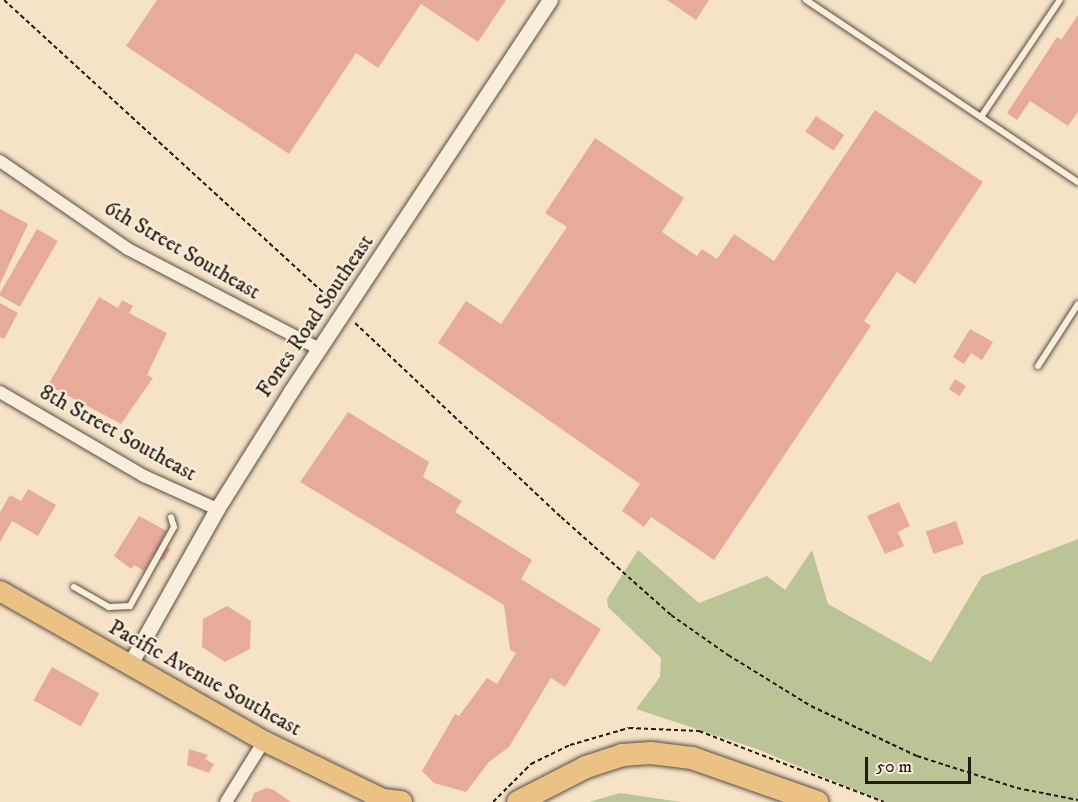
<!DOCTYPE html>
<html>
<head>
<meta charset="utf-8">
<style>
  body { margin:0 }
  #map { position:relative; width:1078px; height:802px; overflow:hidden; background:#f6e3c7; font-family:"IM FELL DW Pica",serif }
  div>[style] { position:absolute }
  .green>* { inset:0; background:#bac497 }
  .building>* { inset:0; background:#e6ac99; transform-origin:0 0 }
  .path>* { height:2px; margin-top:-1px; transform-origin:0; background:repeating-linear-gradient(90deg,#271a14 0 4.5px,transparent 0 7.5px) }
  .roads { filter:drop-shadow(0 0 2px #5b4c41) drop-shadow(0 0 2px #5b4c41) }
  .service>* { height:6px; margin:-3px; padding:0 3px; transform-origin:3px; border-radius:3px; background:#f9eddb }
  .minor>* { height:12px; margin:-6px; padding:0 6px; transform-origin:6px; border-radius:6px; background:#f9eddb }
  .tertiary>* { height:15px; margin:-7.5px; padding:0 7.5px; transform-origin:7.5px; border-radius:7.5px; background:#f9eddb }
  .primary>* { height:20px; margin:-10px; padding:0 10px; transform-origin:10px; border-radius:10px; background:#ebc284 }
  .motorway>* { height:22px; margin:-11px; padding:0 11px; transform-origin:11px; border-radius:11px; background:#ebc284 }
  span { translate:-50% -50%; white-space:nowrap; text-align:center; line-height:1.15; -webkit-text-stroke:4.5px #f9eddb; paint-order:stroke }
  .street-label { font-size:22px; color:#271a14 }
  .scale { position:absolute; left:865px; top:757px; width:106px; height:27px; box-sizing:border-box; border:3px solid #271a14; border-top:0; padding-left:8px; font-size:18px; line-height:21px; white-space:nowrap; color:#271a14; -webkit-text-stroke:4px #f9eddb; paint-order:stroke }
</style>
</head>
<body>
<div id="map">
  <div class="green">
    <i style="clip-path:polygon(1078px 539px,1078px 802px,884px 802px,757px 749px,636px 709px,660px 677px,661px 658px,608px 607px,607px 599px,638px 550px,699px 603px,767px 576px,785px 590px,812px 550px,828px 604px,931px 662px,982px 576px)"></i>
    <i style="clip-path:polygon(620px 793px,681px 802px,682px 802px,589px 802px)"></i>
  </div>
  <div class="building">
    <i style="clip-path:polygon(157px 0,506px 0,478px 42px,421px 4px,378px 68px,356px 53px,289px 154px,126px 46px)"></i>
    <i style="clip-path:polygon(667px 0,709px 0,696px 20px)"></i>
    <i style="clip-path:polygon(1078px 15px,1078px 112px,1068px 126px,1030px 101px,1017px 120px,1007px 113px,1057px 37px,1061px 40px)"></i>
    <i style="clip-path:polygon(875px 110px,983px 182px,915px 284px,897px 272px,864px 321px,871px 326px,714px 560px,651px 517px,644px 527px,622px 511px,640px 484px,438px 343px,466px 301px,501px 324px,567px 227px,545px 213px,595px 138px,684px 198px,662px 232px,697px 256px,702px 249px,717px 259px,734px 234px,774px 261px)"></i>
    <i style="left:816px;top:116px;width:34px;height:19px;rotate:34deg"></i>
    <i style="clip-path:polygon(0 209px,28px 224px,0 284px)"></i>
    <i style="left:37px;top:229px;width:24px;height:76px;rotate:30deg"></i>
    <i style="clip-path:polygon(99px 297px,118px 308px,122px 300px,133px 306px,129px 313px,167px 333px,147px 375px,153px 378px,121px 424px,48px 385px)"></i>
    <i style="clip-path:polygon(0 303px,18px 313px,4px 339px,0 337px)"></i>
    <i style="clip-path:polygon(970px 329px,993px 342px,982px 360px,971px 353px,964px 364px,953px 357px)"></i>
    <i style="left:955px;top:379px;width:13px;height:12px;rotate:32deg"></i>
    <i style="clip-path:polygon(348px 412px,429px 462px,423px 477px,462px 501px,455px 512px,532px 560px,521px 579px,601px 629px,565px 687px,551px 678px,509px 747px,489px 762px,466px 792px,434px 783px,422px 771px,455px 714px,459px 716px,487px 678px,497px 684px,516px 653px,510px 650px,504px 605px,300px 482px)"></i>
    <i style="clip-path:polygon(28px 489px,56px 505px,38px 536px,12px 521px,0 542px,0 512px,10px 495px,21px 501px)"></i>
    <i style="clip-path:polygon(899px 502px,910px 526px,898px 532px,904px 546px,885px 554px,867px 516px)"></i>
    <i style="clip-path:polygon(139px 516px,167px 531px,160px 543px,170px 549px,164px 561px,153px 555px,144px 571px,134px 565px,131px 569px,114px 556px)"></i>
    <i style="left:956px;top:521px;width:24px;height:32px;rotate:71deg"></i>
    <i style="clip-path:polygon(227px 606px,251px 621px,250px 649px,225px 662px,202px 647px,203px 619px)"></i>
    <i style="left:52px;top:667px;width:54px;height:38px;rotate:29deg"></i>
    <i style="clip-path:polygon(189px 749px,208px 755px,205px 759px,214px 764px,209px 773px,187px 765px)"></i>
    <i style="clip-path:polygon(267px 788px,274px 790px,291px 802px,251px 802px,254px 793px)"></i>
  </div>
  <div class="path">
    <i style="left:4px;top:0;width:447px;rotate:42.5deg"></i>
    <i style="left:355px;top:323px;width:283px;rotate:43.3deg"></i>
    <i style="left:561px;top:517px;width:147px;rotate:41.7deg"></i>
    <i style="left:671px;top:615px;width:70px;rotate:35.1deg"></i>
    <i style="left:728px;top:655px;width:97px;rotate:31.6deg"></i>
    <i style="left:811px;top:706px;width:117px;rotate:25.3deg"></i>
    <i style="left:917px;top:756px;width:105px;rotate:17.7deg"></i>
    <i style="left:1017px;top:788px;width:62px;rotate:11.1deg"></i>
    <i style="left:493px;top:802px;width:54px;rotate:-45deg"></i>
    <i style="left:531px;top:764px;width:43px;rotate:-26deg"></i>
    <i style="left:570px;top:745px;width:61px;rotate:-16.1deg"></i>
    <i style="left:629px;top:728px;width:70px;rotate:2.5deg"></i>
    <i style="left:699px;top:731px;width:198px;rotate:21deg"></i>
  </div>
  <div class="roads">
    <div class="service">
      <i style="left:806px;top:0;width:327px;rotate:33.8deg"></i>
      <i style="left:981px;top:117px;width:141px;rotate:-56deg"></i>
      <i style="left:1038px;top:366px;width:74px;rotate:-57.2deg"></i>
      <i style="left:74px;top:587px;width:40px;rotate:29.7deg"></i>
      <i style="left:109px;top:607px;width:21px;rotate:-3deg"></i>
      <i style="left:130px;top:606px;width:90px;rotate:-60.9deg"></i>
      <i style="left:174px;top:527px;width:10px;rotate:-107deg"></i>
    </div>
    <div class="minor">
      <i style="left:0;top:161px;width:155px;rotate:34.5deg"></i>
      <i style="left:128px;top:249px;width:216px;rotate:27.6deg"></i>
      <i style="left:0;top:392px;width:167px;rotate:30.3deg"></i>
      <i style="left:144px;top:476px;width:80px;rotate:24.3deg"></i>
      <i style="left:226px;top:802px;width:72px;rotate:-58.1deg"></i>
    </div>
    <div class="tertiary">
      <i style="left:130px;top:664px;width:178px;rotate:-60.7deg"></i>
      <i style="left:217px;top:509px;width:139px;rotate:-57.9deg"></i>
      <i style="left:291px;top:391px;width:469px;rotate:-56.5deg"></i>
    </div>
    <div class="primary">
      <i style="left:0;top:591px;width:304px;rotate:29.6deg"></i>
      <i style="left:264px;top:741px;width:139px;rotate:26deg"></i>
    </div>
    <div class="motorway">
      <i style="left:383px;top:800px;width:18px;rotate:6deg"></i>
      <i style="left:518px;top:802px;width:76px;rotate:-27.2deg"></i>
      <i style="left:586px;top:767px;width:38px;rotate:-18deg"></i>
      <i style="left:622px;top:755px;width:29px;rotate:-4deg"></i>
      <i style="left:651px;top:753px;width:41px;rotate:7deg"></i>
      <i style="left:692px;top:758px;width:133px;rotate:19.4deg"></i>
    </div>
  </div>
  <div class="street-label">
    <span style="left:182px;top:250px;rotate:30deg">6th Street Southeast</span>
    <span style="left:315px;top:316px;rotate:-56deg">Fones Road Southeast</span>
    <span style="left:118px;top:433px;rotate:29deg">8th Street Southeast</span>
    <span style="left:205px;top:678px;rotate:29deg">Pacific Avenue Southeast</span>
  </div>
  <div class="scale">50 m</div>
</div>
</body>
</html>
